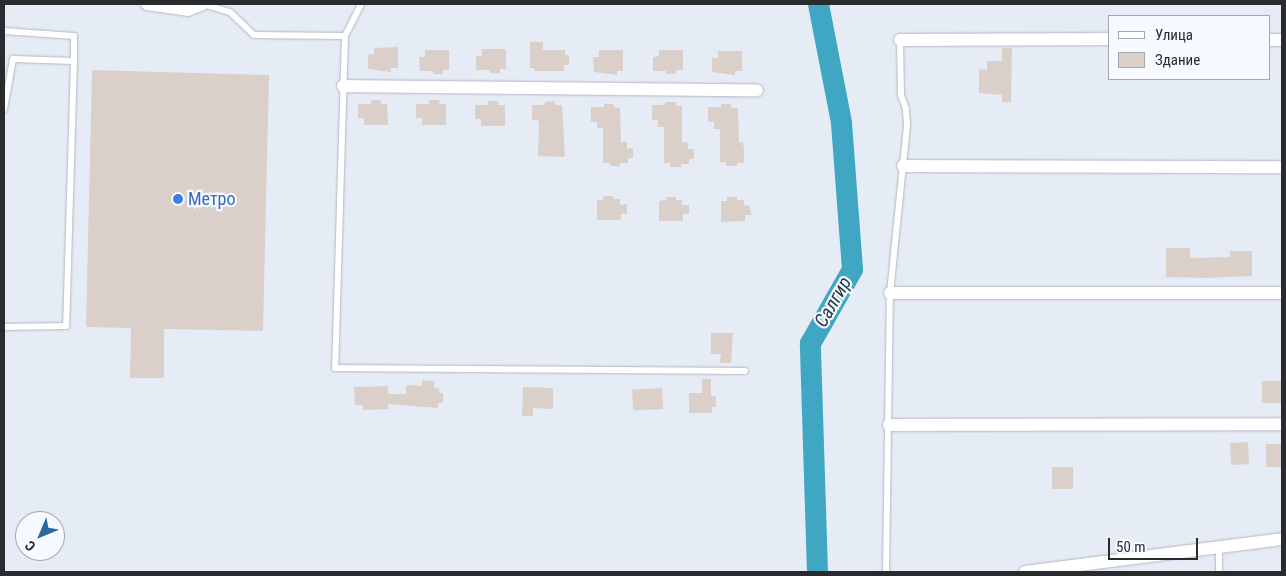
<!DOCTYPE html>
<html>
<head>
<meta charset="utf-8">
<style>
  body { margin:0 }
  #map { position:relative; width:1286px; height:576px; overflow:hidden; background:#e6ecf6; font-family:"Roboto Condensed",sans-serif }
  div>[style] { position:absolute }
  .river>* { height:21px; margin:-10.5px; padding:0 10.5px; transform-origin:10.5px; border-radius:10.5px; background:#3fa7c3 }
  .building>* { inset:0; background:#dad0c9; transform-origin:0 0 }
  .roads { filter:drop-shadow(0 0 1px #b2b7c0) drop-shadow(0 0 1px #b2b7c0) }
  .service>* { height:6px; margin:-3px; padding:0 3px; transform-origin:3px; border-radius:3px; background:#fff }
  .minor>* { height:12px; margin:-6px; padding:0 6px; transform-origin:6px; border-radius:6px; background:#fff }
  .dots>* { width:14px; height:14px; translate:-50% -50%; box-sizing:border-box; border:2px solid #f6f9ff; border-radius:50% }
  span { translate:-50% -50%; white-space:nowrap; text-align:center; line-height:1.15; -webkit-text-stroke:4.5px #f6f9ff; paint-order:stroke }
  .shop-label { font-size:18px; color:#366cbe }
  .left { translate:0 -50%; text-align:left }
  .water-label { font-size:19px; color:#233a41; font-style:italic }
  .frame { position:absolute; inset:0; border:5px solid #292b2f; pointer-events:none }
  .legend { position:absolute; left:1108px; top:15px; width:162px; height:65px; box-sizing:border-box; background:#f6f9ff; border:1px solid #a4a7ac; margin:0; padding:6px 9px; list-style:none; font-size:15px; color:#292b2f }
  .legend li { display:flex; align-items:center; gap:10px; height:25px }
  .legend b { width:25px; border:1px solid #a4a7ac }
  .north { position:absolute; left:15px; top:511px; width:50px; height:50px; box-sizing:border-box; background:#f6f9ff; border:1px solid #a4a7ac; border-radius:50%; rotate:225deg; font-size:14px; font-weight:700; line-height:20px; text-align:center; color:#292b2f }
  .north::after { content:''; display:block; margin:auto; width:18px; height:22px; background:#2b689f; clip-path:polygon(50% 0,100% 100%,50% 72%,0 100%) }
  .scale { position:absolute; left:1108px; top:538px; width:90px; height:22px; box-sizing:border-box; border:2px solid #292b2f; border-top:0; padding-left:6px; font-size:15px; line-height:18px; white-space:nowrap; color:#292b2f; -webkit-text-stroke:4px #f6f9ff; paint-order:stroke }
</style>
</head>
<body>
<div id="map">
  <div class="river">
    <i style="left:817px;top:572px;width:229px;rotate:-91.8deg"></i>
    <i style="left:810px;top:343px;width:85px;rotate:-60.4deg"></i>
    <i style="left:852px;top:269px;width:147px;rotate:-94.3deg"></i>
    <i style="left:841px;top:122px;width:120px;rotate:-101deg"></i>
  </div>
  <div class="building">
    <i style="clip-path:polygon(530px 42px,543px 42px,543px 50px,565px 50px,565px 55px,569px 55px,569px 65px,564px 65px,564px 71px,534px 71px,534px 68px,530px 68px)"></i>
    <i style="clip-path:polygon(398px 47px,398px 68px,391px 68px,391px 72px,368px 69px,368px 54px,374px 54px,374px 48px)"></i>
    <i style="clip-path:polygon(1002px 48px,1012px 48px,1011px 102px,1002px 102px,1002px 95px,979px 93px,979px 69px,987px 70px,987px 61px,1002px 61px)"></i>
    <i style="clip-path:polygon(482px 49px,506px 49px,506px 69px,500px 69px,500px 73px,490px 73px,490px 70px,476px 70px,476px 56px,482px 56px)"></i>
    <i style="clip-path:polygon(425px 50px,449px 50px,449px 70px,443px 70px,443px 74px,433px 74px,433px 71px,420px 71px,419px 57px,425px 57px)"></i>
    <i style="clip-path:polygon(599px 50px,623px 50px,623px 71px,617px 71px,617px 75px,594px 72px,593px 57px,599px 57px)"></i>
    <i style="clip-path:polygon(659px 50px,683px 50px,683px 70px,676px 70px,676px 74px,666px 74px,666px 71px,653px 71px,653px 57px,659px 56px)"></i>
    <i style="clip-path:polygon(718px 51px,742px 51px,742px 71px,735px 71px,735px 75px,712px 72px,712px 58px,718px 58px)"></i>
    <i style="clip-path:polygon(92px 70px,269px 75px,263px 331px,164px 329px,164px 378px,130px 378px,131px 328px,86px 327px)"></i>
    <i style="clip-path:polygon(371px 100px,381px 100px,381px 104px,387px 104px,388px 125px,364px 125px,364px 118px,358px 118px,358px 104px,371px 104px)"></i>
    <i style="clip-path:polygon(429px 100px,440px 100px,439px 104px,446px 104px,446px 125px,422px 125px,422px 118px,416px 118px,416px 104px,429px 104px)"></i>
    <i style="clip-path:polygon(488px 101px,498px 101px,498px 105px,505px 105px,505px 126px,481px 126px,481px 119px,475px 119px,475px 105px,488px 105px)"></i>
    <i style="clip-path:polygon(555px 101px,555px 105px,562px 105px,565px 157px,538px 156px,539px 126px,538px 120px,532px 120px,532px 105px,545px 105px,545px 102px)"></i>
    <i style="clip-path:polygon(665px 102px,676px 102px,676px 106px,682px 106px,682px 142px,688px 142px,688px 149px,694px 149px,694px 159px,689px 159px,689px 164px,681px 164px,681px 167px,670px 167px,670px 163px,664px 163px,664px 127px,658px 127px,658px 120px,652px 120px,652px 105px,665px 105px)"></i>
    <i style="clip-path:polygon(604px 104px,614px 104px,614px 107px,620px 108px,621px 142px,627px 142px,627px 149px,633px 148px,633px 158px,628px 158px,628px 163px,620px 163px,620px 166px,610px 166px,610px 163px,603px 163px,603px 128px,597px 128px,597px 122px,591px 122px,591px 107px,604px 107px)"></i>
    <i style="clip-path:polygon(721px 104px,731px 104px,731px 108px,738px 108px,739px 142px,743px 142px,744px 149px,744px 163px,737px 163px,737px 166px,726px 166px,726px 162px,720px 162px,720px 129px,714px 129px,714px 122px,708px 122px,708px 107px,721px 107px)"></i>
    <i style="clip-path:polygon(603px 196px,613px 196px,613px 199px,620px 199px,620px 205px,627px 204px,627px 214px,621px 214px,621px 220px,597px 220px,597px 200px,603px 200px)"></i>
    <i style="clip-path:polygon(666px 197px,676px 197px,676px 200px,682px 200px,682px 205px,689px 205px,689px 214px,683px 214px,683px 221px,659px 221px,659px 201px,666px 200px)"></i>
    <i style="clip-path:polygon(727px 197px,737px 197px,737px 200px,744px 200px,744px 205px,750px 206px,751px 215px,745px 215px,745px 221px,721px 222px,721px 201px,727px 201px)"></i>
    <i style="clip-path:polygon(1166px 248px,1190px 248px,1190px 258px,1230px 257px,1230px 251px,1252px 251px,1252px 276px,1205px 278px,1166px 277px)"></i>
    <i style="clip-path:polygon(711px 333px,733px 333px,731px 363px,720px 363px,721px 354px,711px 354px)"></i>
    <i style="clip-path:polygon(702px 379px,711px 379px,711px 396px,716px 396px,716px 407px,712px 407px,712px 413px,689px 413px,689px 393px,702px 393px)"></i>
    <i style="clip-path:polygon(422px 380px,434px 381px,434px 388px,439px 388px,439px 393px,443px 393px,443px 403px,438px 403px,438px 408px,388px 404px,389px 409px,363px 410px,363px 405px,355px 405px,354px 387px,388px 386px,388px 394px,406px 394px,406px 385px,422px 386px)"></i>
    <i style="left:1262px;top:381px;width:20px;height:22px"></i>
    <i style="clip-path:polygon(523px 387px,553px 388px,553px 409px,533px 408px,533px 416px,522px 416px)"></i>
    <i style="left:662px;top:388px;width:21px;height:30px;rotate:87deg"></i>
    <i style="left:1248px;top:442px;width:22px;height:18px;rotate:87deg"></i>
    <i style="left:1266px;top:444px;width:16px;height:23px"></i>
    <i style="left:1052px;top:467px;width:21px;height:22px"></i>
  </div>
  <div class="roads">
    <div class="service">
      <i style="left:203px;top:4px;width:28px;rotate:17deg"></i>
      <i style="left:230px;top:12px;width:33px;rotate:44deg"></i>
      <i style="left:254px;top:35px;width:91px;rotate:0.6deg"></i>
      <i style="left:345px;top:36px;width:332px;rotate:91.7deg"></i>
      <i style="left:335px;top:368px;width:410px;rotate:0.4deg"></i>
      <i style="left:4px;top:31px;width:70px;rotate:4.1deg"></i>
      <i style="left:74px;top:36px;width:25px;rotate:90deg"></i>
      <i style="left:345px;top:36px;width:36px;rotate:-63deg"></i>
      <i style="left:4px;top:109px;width:51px;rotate:-79.8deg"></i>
      <i style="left:13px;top:59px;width:61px;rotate:1.9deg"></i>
      <i style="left:74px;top:61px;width:265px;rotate:91.7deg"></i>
      <i style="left:66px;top:326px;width:62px;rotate:179.1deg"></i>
      <i style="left:1219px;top:547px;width:25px;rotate:90deg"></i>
      <i style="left:886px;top:572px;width:279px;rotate:-89.2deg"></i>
      <i style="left:890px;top:293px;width:169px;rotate:-84.2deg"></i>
      <i style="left:907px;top:125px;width:16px;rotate:-94deg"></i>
      <i style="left:906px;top:109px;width:15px;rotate:-110deg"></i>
      <i style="left:901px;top:95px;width:55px;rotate:-91deg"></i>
    </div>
    <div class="minor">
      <i style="left:147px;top:4px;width:41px;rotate:8.3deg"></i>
      <i style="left:188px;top:10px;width:16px;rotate:-22deg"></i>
      <i style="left:900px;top:40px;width:210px;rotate:-0.3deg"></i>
      <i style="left:1270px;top:40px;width:12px"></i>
      <i style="left:343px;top:86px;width:414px;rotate:0.6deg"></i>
      <i style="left:903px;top:166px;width:379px;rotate:0.2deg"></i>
      <i style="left:890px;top:293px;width:392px"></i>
      <i style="left:889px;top:425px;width:393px;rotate:-0.1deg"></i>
      <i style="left:1025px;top:572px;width:259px;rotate:-7.3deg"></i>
    </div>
  </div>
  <div class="dots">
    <i style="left:178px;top:199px;background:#3f7fe0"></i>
  </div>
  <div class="shop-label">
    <span class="left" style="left:188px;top:199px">Метро</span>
  </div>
  <div class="water-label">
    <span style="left:833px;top:302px;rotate:-60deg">Салгир</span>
  </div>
  <div class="frame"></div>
  <ul class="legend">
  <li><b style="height:6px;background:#fff"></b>Улица</li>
  <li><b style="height:14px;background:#dad0c9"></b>Здание</li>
  </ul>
  <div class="north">С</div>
  <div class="scale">50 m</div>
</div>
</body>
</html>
